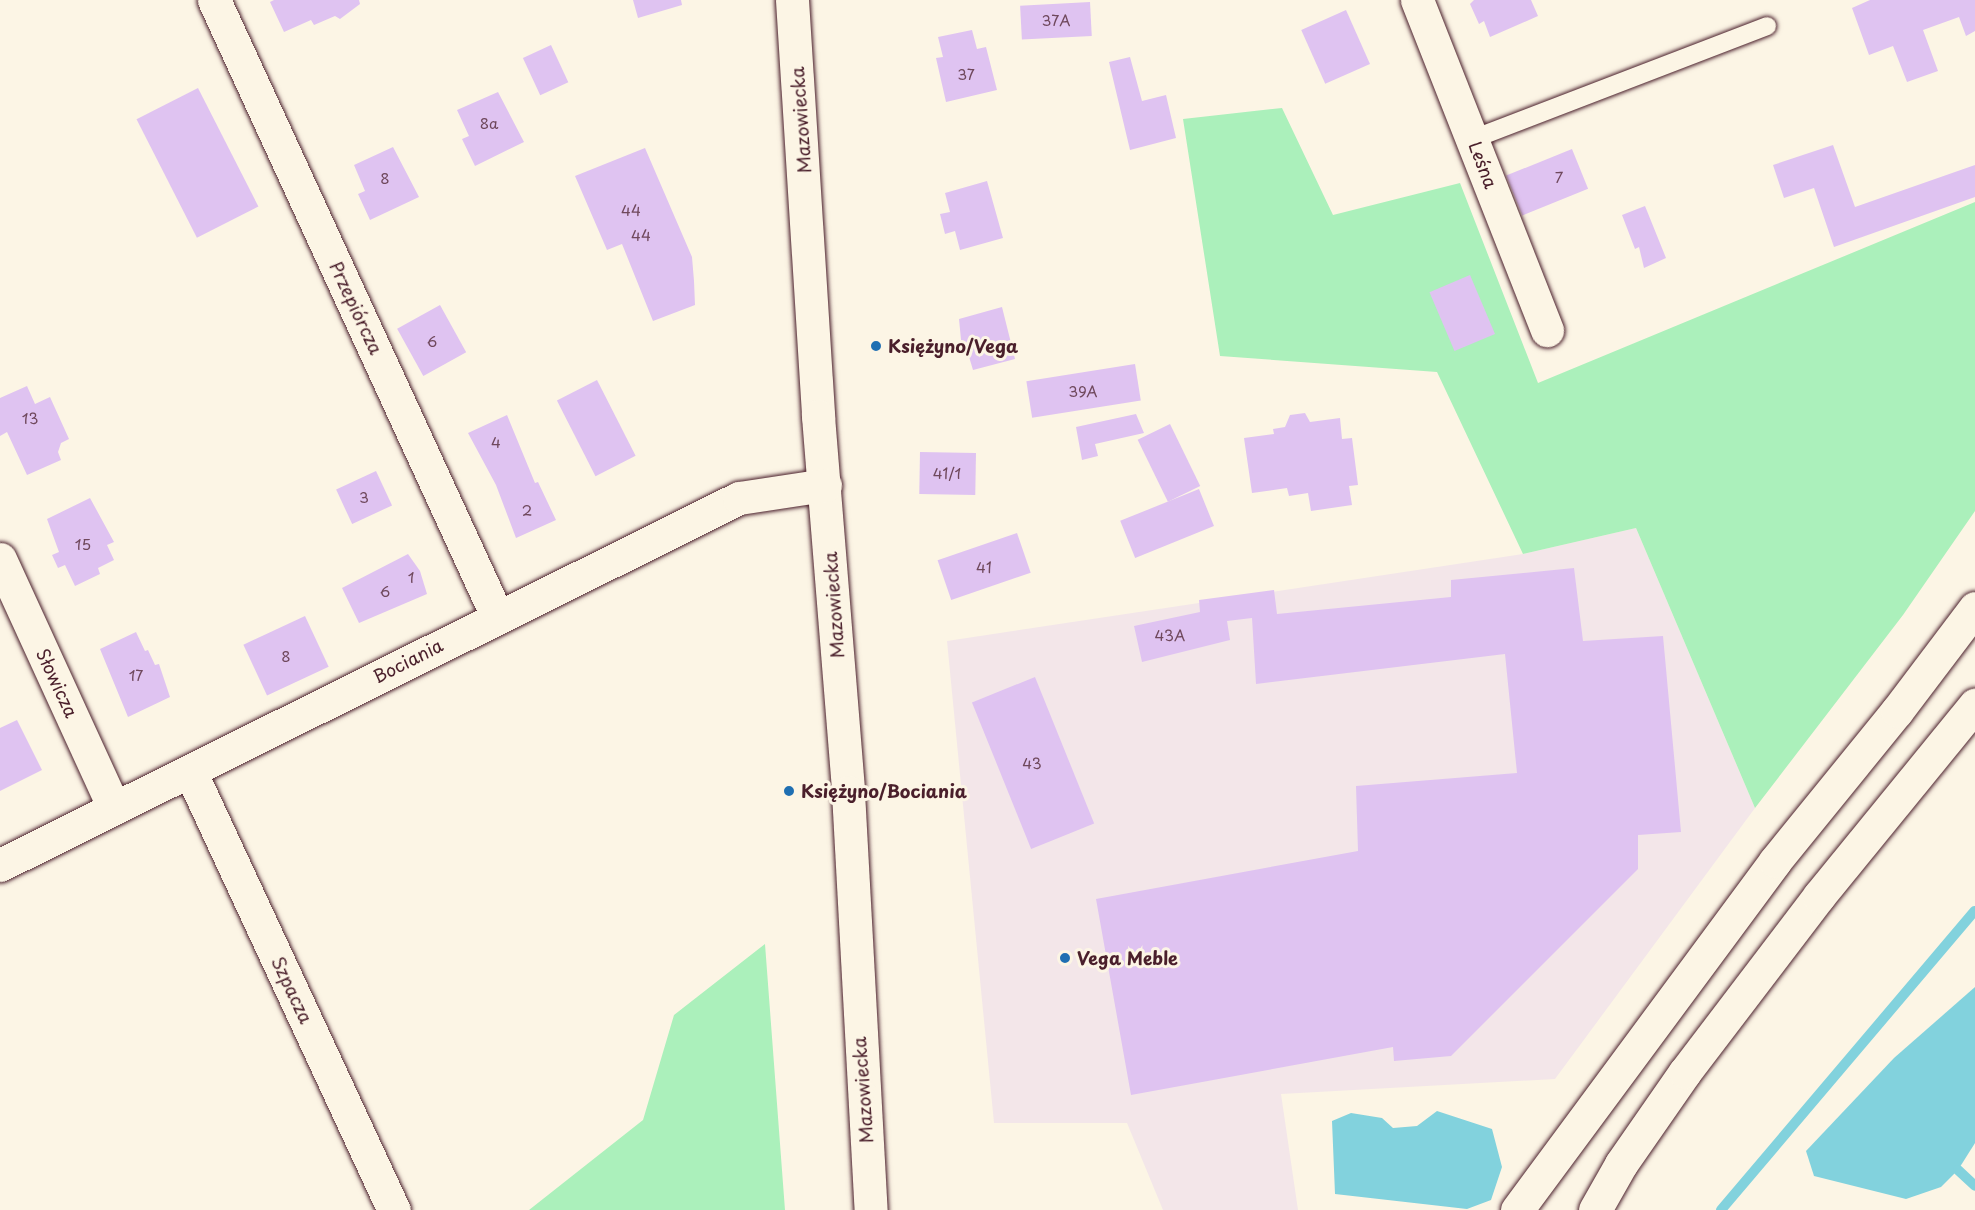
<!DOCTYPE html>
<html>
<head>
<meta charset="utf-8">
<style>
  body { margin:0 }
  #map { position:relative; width:1975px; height:1210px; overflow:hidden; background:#fcf5e5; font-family:"Playpen Sans",sans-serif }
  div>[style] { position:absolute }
  .built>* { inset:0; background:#f3e6e9 }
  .green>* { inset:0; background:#abf0bb }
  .water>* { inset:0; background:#82d2dd }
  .stream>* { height:10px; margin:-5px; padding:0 5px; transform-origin:5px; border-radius:5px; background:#82d2dd }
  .building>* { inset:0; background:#dfc3f1; transform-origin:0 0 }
  .roads { filter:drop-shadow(0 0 2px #4a1f2b) drop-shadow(0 0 2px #4a1f2b) }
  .service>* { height:18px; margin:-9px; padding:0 9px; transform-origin:9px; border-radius:9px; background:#fcf5e5 }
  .minor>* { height:33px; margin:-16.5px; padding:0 16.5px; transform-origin:16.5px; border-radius:16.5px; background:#fcf5e5 }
  .secondary>* { height:33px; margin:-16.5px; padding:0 16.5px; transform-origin:16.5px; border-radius:16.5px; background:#fcf5e5 }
  .dots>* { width:16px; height:16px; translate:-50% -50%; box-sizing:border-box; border:3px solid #fcf5e5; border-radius:50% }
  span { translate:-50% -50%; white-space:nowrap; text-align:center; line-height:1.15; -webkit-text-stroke:6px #fcf5e5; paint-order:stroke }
  .number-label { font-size:15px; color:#6f485c }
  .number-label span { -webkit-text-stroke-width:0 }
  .street-label { font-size:18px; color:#4a1f2b }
  .poi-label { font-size:18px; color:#4a1f2b; font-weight:700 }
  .left { translate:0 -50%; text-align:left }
</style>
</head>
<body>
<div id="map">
  <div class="built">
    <i style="clip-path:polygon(1636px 528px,1755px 808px,1555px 1079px,1281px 1094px,1298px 1210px,1163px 1210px,1127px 1123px,994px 1123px,947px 641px,1523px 554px)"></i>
  </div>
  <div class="green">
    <i style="clip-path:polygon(1282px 108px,1333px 215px,1460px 183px,1538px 383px,1975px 202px,1975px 511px,1903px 615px,1755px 808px,1636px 528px,1523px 554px,1437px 372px,1220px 356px,1183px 119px)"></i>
    <i style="clip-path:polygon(765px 944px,785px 1210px,529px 1210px,643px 1120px,674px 1015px)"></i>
  </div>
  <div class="water">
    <i style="clip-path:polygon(1975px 987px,1975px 1143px,1958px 1170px,1941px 1187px,1906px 1199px,1814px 1176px,1806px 1151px,1894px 1058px)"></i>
    <i style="clip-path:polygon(1437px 1111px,1492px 1129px,1502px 1167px,1491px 1200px,1467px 1209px,1335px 1194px,1332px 1121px,1351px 1113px,1382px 1118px,1393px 1128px,1417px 1126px)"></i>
  </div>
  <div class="stream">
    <i style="left:1958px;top:1170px;width:23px;rotate:43deg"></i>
    <i style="left:1721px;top:1210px;width:392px;rotate:-49.7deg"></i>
  </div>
  <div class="building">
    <i style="clip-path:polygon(274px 0,359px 0,360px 4px,340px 19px,335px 16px,314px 25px,311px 20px,284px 32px,270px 2px)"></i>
    <i style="clip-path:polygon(633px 0,681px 0,682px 5px,638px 18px)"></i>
    <i style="clip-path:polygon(1474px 0,1531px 0,1538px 16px,1490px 37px,1484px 21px,1479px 24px,1470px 4px)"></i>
    <i style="clip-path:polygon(1870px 0,1975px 0,1975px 31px,1966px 36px,1959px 17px,1923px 30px,1938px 71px,1907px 82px,1893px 46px,1869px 55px,1852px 8px)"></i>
    <i style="left:1090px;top:2px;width:34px;height:70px;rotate:87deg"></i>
    <i style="left:1346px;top:10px;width:59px;height:49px;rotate:66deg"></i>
    <i style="clip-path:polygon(972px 30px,977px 49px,986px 47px,997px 90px,946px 102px,936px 58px,943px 57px,938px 37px)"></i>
    <i style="left:551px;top:45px;width:41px;height:31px;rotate:65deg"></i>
    <i style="clip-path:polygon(1130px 57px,1142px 101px,1166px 95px,1176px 138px,1130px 150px,1109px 62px)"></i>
    <i style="left:198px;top:88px;width:133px;height:69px;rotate:63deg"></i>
    <i style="clip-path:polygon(498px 92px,524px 142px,475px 166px,462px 139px,469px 136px,457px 110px)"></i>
    <i style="clip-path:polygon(1833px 145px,1855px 207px,1975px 165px,1975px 197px,1834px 247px,1814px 188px,1784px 198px,1773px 165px)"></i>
    <i style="clip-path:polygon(393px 147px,419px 197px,370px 220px,358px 194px,365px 191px,354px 165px)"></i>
    <i style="clip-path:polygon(645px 148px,692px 257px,694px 281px,695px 305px,653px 321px,622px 244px,607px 250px,575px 176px)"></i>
    <i style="left:1572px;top:149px;width:43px;height:71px;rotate:68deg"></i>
    <i style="clip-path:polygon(987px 181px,1003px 238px,960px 250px,955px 231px,945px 234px,940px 214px,950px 212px,945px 193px)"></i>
    <i style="clip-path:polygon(1645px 206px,1666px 258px,1644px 268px,1639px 247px,1635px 249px,1622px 215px)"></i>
    <i style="left:1470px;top:275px;width:64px;height:44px;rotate:67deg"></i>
    <i style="left:440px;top:305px;width:54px;height:49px;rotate:61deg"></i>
    <i style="clip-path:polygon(1002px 307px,1015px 359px,973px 370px,967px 350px,962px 350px,959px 319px)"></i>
    <i style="left:1135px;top:364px;width:37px;height:110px;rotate:81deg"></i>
    <i style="left:597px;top:380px;width:85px;height:45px;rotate:63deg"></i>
    <i style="clip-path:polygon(27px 386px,35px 404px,50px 397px,69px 439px,61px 443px,58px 452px,61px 460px,27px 475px,7px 432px,0 436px,0 398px)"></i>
    <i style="clip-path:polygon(1305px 413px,1310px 422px,1340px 418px,1342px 439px,1352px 438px,1358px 485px,1349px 486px,1352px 505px,1311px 511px,1308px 493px,1289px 496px,1287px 488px,1252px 493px,1244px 438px,1274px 434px,1273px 429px,1285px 427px,1290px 415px)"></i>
    <i style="clip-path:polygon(1136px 414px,1144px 433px,1095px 444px,1098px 456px,1082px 460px,1076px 427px)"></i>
    <i style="clip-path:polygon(507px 415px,535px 483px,538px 482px,556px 520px,516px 538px,496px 485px,468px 433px)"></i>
    <i style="left:1170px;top:424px;width:69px;height:36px;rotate:64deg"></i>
    <i style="left:920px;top:452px;width:56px;height:42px;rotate:1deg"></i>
    <i style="left:376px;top:471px;width:38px;height:44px;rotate:65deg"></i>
    <i style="left:1199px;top:489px;width:40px;height:85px;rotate:68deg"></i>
    <i style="clip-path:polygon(90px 498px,114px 542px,107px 545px,114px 560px,98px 568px,100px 574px,75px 586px,65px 565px,58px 568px,52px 555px,59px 552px,47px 519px)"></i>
    <i style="left:1017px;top:533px;width:42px;height:84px;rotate:71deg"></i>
    <i style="clip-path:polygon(408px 554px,420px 571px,427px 594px,359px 623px,342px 588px)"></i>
    <i style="clip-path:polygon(1574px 568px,1583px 641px,1663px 636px,1681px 832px,1638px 835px,1638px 869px,1451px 1056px,1394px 1061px,1393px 1047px,1131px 1095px,1096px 899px,1358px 851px,1356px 786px,1517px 773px,1505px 654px,1256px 684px,1252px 618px,1227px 621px,1230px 640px,1142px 662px,1134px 626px,1200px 612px,1199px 600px,1274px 590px,1277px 614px,1451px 597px,1451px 580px)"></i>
    <i style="left:305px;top:616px;width:56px;height:68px;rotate:65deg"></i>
    <i style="clip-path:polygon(136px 632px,145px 651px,148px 650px,155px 665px,159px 664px,170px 697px,128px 717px,100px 649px)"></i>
    <i style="left:1035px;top:677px;width:158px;height:68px;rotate:68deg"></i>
    <i style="clip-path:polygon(17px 720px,42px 770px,0 791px,0 728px)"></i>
  </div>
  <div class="roads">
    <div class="service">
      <i style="left:1473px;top:139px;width:315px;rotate:-21deg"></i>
    </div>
    <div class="minor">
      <i style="left:214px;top:0;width:678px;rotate:65.33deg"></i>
      <i style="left:792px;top:0;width:417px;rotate:86.4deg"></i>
      <i style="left:818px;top:416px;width:377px;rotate:85.4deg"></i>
      <i style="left:848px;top:792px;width:419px;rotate:86.9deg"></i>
      <i style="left:1417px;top:0;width:355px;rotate:68.5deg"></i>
      <i style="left:0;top:559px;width:274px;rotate:65.4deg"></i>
      <i style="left:190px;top:771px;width:484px;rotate:65.1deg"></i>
      <i style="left:0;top:865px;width:825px;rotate:-26.41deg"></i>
      <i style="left:739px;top:498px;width:87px;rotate:-8.6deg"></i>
    </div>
    <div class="secondary">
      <i style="left:1517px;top:1210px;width:434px;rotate:-53.5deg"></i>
      <i style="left:1775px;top:861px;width:193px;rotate:-50.9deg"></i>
      <i style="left:1897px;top:711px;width:129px;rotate:-52.9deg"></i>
      <i style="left:1595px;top:1210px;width:53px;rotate:-60.5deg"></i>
      <i style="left:1621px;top:1164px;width:112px;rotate:-55.2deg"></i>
      <i style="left:1685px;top:1072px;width:221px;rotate:-52.7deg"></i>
      <i style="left:1819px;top:896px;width:247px;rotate:-50.8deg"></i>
    </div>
  </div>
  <div class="dots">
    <i style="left:876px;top:346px;background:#1f6fb2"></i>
    <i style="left:789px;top:791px;background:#1f6fb2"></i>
    <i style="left:1065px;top:958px;background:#1f6fb2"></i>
  </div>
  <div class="number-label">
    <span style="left:1056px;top:20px">37A</span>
    <span style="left:966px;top:74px">37</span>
    <span style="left:489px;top:123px">8a</span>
    <span style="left:1559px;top:177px">7</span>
    <span style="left:385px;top:178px">8</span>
    <span style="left:631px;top:210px">44</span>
    <span style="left:641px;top:235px">44</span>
    <span style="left:432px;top:341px">6</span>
    <span style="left:1083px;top:391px">39A</span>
    <span style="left:30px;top:418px">13</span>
    <span style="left:496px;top:442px">4</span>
    <span style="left:947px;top:473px">41/1</span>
    <span style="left:364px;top:497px">3</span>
    <span style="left:527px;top:510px">2</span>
    <span style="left:83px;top:544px">15</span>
    <span style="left:984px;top:567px">41</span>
    <span style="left:411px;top:577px">1</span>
    <span style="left:385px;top:591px">6</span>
    <span style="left:1170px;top:635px">43A</span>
    <span style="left:286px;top:656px">8</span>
    <span style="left:136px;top:675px">17</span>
    <span style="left:1032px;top:763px">43</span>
  </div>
  <div class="street-label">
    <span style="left:801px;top:120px;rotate:-94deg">Mazowiecka</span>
    <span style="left:1483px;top:165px;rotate:69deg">Leśna</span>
    <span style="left:356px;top:308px;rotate:65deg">Przepiórcza</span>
    <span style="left:834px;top:605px;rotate:-94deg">Mazowiecka</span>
    <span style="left:408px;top:661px;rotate:-27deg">Bociania</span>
    <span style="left:57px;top:683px;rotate:65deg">Słowicza</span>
    <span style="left:292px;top:990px;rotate:65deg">Szpacza</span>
    <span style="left:863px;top:1090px;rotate:-94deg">Mazowiecka</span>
  </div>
  <div class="poi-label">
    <span class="left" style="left:888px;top:346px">Księżyno/Vega</span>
    <span class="left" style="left:801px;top:791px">Księżyno/Bociania</span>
    <span class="left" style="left:1077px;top:958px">Vega Meble</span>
  </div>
</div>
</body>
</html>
